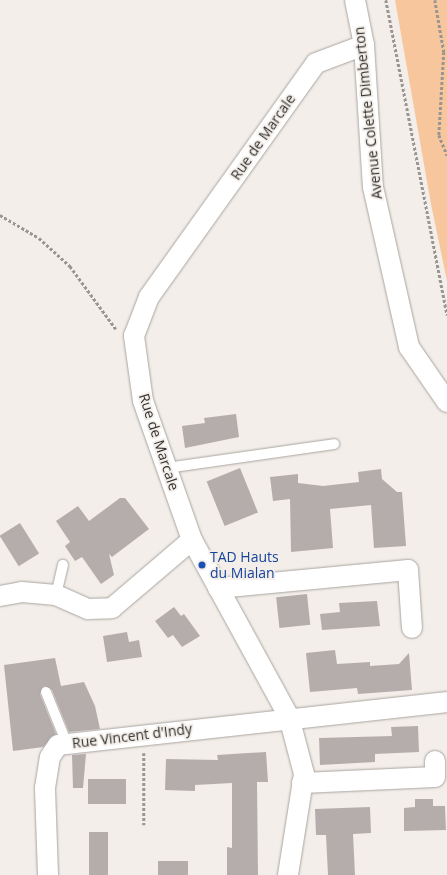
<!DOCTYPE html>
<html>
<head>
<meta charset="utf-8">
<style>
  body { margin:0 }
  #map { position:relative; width:447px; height:875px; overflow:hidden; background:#f3eee9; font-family:"Open Sans",sans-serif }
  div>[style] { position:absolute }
  .green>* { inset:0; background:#f7c69d }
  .building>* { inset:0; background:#b4adac; transform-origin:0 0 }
  .path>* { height:2.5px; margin-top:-1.25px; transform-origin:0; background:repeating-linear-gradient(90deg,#999591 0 3px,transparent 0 5px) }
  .roads { filter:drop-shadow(0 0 1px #aaa4a0) drop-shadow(0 0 1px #aaa4a0) }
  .lane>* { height:10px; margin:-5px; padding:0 5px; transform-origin:5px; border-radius:5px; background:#fff }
  .street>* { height:20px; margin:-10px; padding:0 10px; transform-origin:10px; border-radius:10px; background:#fff }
  .dots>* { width:11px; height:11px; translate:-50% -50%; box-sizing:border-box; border:2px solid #f3eee9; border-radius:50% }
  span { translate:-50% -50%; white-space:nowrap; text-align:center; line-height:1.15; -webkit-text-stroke:3.5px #f3eee9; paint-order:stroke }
  .street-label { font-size:14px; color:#32302e }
  .transit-label { font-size:14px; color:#164399 }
  .left { translate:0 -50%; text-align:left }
</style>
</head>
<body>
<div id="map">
  <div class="green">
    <i style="clip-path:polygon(395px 0,447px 0,447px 281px,431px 204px)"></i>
  </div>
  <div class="building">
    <i style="clip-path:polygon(236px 414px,239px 437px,185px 448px,182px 426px,205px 423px,204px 418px)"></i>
    <i style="left:240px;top:468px;width:48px;height:36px;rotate:68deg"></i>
    <i style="clip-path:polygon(381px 469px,382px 479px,397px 492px,402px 492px,406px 546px,374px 548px,371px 505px,330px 509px,333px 548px,291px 552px,290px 499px,273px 501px,270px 477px,298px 474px,298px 483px,323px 486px,359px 482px,358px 472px)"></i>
    <i style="clip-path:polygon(120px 498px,125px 498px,149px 529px,112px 557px,109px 554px,114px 575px,101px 584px,82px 557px,75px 561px,65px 546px,70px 542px,56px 521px,78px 506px,89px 521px)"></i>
    <i style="left:20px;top:523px;width:36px;height:24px;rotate:58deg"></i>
    <i style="left:307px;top:594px;width:31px;height:31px;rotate:84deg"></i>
    <i style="clip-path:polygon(377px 601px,380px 626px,322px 630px,320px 614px,340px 612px,339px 603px)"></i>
    <i style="clip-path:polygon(174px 607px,181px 616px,184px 614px,200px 636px,182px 647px,173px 635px,168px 638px,155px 621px)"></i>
    <i style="clip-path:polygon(127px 632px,129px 642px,139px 640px,142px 657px,107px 662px,103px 636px)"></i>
    <i style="clip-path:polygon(335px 650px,337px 664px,370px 662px,370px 666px,399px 664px,409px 653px,412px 690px,358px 694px,357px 688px,310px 692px,306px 653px)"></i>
    <i style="clip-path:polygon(55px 658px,61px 686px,84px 682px,95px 706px,100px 729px,69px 732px,52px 690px,44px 686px,40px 694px,56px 734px,43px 747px,13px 751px,4px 665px)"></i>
    <i style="clip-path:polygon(418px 726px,419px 752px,375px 754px,375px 762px,320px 765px,319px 738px,392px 736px,391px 727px)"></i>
    <i style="clip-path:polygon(266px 752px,268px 782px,257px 782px,258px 875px,227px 875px,227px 847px,232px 848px,232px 783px,195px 785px,195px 791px,165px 790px,166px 759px,218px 760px,217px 755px)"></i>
    <i style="clip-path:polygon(86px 754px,83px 788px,73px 788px,72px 755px)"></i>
    <i style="left:88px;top:779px;width:38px;height:25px"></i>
    <i style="clip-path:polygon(415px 799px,433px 799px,433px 806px,445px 806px,446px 830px,404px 831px,404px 808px,415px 807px)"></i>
    <i style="clip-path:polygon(370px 807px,371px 833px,353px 834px,355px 875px,328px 875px,326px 835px,316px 835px,315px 809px)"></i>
    <i style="left:89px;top:832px;width:19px;height:43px"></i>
    <i style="left:158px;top:861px;width:30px;height:14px"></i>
  </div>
  <div class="path">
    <i style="left:386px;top:0;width:321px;rotate:79deg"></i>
    <i style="left:435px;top:0;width:53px;rotate:80.2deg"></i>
    <i style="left:444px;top:52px;width:83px;rotate:93.4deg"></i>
    <i style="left:439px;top:135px;width:22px;rotate:68deg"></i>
    <i style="left:0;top:215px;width:45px;rotate:30.5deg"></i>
    <i style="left:39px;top:238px;width:42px;rotate:42.1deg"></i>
    <i style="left:70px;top:266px;width:78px;rotate:53.9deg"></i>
    <i style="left:144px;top:753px;width:72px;rotate:90deg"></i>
  </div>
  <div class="roads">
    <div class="lane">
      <i style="left:166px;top:468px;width:170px;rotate:-8.1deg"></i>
      <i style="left:56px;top:595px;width:31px;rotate:-77deg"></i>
      <i style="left:46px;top:692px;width:56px;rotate:68deg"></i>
    </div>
    <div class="street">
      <i style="left:355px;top:0;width:46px;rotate:78.7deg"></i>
      <i style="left:364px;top:45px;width:142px;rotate:86.4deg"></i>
      <i style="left:373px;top:187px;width:164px;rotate:77.3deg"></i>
      <i style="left:409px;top:347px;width:67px;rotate:55.4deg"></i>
      <i style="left:218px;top:588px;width:191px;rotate:-5.4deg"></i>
      <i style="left:408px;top:570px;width:58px;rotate:86.1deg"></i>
      <i style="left:0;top:596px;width:22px;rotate:-10deg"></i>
      <i style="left:22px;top:592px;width:34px;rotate:5deg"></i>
      <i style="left:56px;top:595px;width:35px;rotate:24deg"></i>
      <i style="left:88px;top:609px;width:24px;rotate:-2deg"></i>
      <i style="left:112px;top:608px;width:105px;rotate:-40.4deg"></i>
      <i style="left:302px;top:783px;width:133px;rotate:-2.6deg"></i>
      <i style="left:435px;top:777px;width:16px;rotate:-90deg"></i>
      <i style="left:48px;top:875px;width:87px;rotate:-92deg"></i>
      <i style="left:45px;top:788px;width:31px;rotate:-81deg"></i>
      <i style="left:50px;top:757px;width:14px;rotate:-56deg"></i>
      <i style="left:58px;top:745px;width:391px;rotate:-6.3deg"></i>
      <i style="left:288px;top:875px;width:102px;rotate:-81deg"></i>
      <i style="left:304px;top:774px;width:59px;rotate:-104.7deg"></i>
      <i style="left:289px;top:717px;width:202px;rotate:-118.7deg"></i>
      <i style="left:192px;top:540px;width:147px;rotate:-109.4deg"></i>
      <i style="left:143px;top:401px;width:66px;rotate:-97.9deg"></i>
      <i style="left:134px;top:336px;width:42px;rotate:-69deg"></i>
      <i style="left:149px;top:297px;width:287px;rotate:-54.5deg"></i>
      <i style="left:316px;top:63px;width:51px;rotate:-20.6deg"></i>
    </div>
  </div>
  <div class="dots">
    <i style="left:202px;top:565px;background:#1a4fb4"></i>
  </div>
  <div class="street-label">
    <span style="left:368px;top:113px;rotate:-96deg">Avenue Colette Dimberton</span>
    <span style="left:263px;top:137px;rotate:-55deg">Rue de Marcale</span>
    <span style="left:159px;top:442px;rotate:72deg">Rue de Marcale</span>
    <span style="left:132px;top:736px;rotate:-7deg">Rue Vincent d'Indy</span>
  </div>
  <div class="transit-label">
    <span class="left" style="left:210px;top:565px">TAD Hauts<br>du Mialan</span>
  </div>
</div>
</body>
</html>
